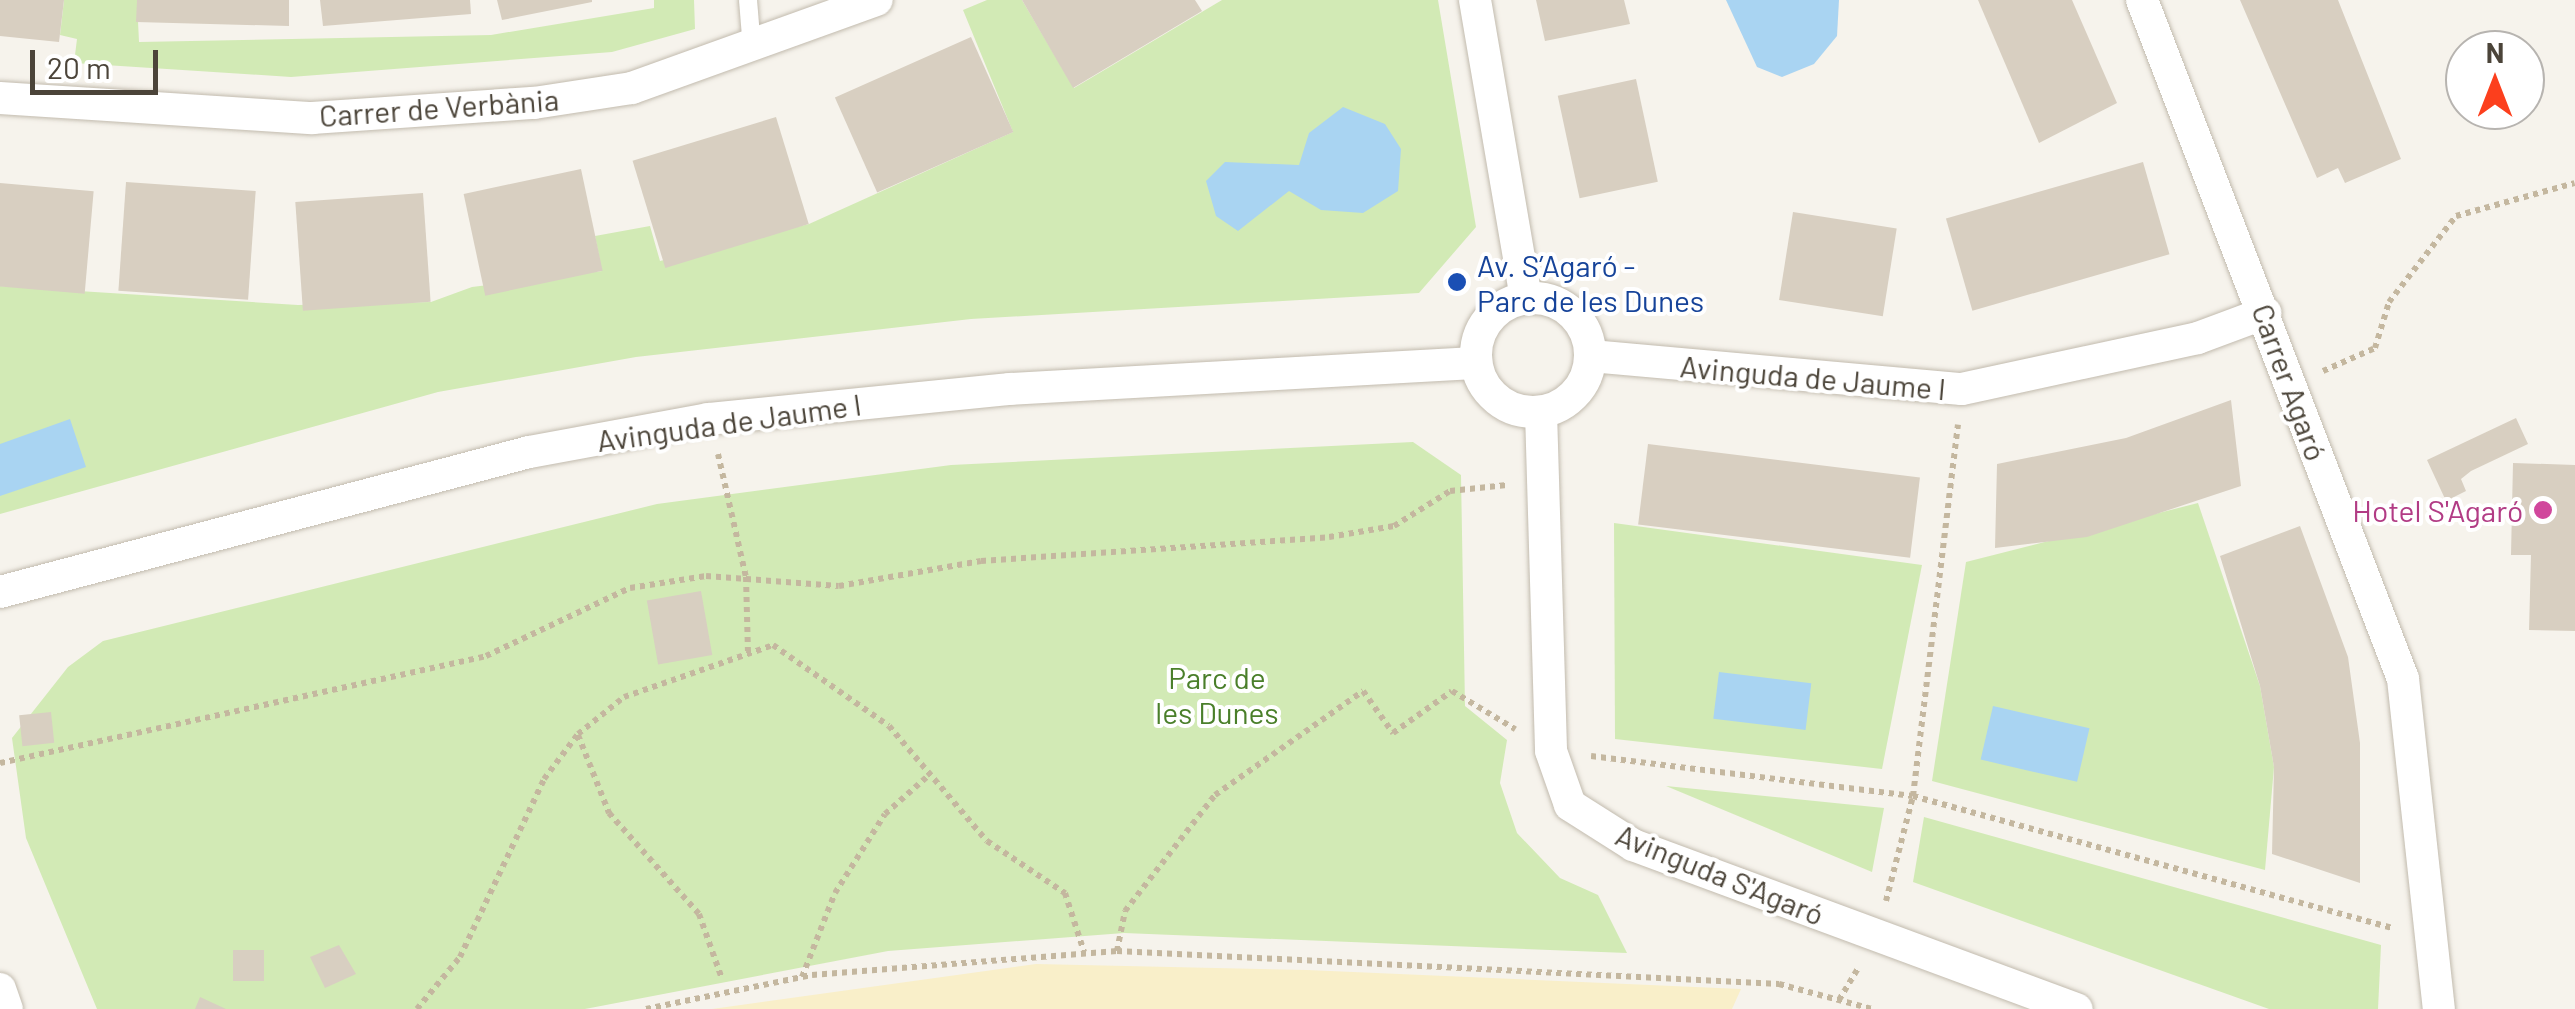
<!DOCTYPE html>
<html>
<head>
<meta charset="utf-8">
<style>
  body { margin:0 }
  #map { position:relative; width:2575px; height:1009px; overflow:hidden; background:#f6f3ec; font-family:Barlow,sans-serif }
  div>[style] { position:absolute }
  .green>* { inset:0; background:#d2eab5 }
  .sand>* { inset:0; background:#f9efc9 }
  .water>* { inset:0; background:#a9d4f2; transform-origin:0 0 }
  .building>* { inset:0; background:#d8cfc1; transform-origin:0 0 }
  .path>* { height:6px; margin-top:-3px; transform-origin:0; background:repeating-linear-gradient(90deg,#c4b79f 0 5px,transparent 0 10px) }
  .roads { filter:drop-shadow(0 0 2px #c2bbae) drop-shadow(0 0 2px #c2bbae) }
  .lane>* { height:18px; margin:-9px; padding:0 9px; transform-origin:9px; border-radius:9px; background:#fff }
  .street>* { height:32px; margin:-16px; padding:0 16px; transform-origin:16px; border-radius:16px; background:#fff }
  .street>.ring { margin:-16px; padding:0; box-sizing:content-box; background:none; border:32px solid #fff; border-radius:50% }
  .dots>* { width:28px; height:28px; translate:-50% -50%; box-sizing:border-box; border:5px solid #fff; border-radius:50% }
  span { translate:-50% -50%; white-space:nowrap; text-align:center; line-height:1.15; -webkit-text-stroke:8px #fff; paint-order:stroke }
  .street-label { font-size:30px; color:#4b4439 }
  .transit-label { font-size:30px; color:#164399 }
  .left { translate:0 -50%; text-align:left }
  .hotel-label { font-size:30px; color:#b23c85 }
  .right { translate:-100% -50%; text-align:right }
  .park-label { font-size:30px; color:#4a7f2a }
  .north { position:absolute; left:2445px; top:30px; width:100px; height:100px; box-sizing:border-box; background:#fff; border:2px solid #b7b4b0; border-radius:50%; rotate:0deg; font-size:28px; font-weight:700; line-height:40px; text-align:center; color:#4b4439 }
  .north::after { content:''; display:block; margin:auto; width:35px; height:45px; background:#fc3f1d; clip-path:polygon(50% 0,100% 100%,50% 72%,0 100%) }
  .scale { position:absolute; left:30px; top:50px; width:128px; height:45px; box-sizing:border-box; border:5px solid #4b4439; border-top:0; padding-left:12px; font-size:30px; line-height:35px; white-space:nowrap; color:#4b4439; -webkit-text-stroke:8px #fff; paint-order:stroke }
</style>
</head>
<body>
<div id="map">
  <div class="green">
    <i style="clip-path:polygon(64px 0,137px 0,139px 42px,491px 35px,654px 8px,654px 0,694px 0,695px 29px,612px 52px,291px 77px,74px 63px,77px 39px,60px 35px)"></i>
    <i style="clip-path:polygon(987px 0,1022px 0,1074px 88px,1222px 0,1438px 0,1476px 227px,1419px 293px,971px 319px,636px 357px,438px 392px,0 514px,0 286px,298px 305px,431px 302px,472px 287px,602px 271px,595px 236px,650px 226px,660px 261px,809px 224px,1013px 132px,963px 10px)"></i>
    <i style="clip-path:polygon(1413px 442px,1461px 475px,1465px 706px,1507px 740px,1500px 783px,1517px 833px,1560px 878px,1598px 895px,1627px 953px,1124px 933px,888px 951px,585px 1009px,97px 1009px,26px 838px,12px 738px,68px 667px,103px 641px,657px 504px,951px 465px)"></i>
    <i style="clip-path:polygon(2198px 503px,2260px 686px,2274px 767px,2265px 870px,1932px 781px,1966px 562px)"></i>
    <i style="clip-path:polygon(1614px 523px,1922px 565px,1882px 769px,1615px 739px)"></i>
    <i style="clip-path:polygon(1666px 786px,1884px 808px,1872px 872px)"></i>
    <i style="clip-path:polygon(1924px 817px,2381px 945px,2378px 1009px,2269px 1009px,1913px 882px)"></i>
  </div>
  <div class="sand">
    <i style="clip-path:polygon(1036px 964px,1307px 970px,1741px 989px,1732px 1009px,712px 1009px)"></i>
  </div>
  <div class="water">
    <i style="clip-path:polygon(1726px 0,1839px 0,1837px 36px,1814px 64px,1782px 77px,1757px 67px)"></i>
    <i style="clip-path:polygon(1343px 107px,1385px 124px,1401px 149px,1398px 191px,1363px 213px,1321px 210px,1289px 191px,1238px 231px,1216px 216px,1206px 181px,1225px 162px,1299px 165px,1309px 133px)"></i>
    <i style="clip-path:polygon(70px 419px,86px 467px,0 496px,0 444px)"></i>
    <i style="left:1719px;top:672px;width:93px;height:47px;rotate:7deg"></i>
    <i style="left:1993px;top:706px;width:99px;height:55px;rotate:13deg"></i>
  </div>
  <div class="building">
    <i style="clip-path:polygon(0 0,64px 0,59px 42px,0 36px)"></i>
    <i style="clip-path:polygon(137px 0,289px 0,289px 26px,136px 22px)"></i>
    <i style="clip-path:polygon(320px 0,470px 0,471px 14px,323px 26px)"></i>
    <i style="clip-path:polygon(497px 0,592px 0,592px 2px,502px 20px)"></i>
    <i style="clip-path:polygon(1022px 0,1195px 0,1202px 11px,1073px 88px)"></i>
    <i style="clip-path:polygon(1536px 0,1624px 0,1630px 24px,1545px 41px)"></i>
    <i style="clip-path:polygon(1978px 0,2072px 0,2117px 103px,2039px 143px)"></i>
    <i style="clip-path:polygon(2240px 0,2338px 0,2401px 159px,2345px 183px,2338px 168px,2317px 178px)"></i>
    <i style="left:971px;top:37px;width:104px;height:149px;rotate:66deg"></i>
    <i style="left:1636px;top:79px;width:105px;height:80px;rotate:78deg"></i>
    <i style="left:776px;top:117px;width:112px;height:150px;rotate:73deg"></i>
    <i style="left:2143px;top:162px;width:96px;height:205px;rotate:74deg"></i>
    <i style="left:581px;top:169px;width:104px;height:120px;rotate:78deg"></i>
    <i style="left:126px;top:182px;width:130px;height:109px;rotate:4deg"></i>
    <i style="left:0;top:183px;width:94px;height:103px;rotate:5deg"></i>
    <i style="left:423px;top:193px;width:109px;height:128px;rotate:86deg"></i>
    <i style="left:1793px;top:212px;width:105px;height:89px;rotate:9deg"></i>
    <i style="clip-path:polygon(2231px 400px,2241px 486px,2087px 537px,1995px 548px,1997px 464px,2126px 438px)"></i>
    <i style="clip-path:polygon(2516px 418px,2528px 444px,2471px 471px,2461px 479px,2466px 491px,2446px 501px,2427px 460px)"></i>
    <i style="left:1648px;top:444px;width:274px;height:81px;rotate:7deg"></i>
    <i style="clip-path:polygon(2513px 463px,2575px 465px,2575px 631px,2529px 630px,2531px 555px,2511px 555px)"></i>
    <i style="clip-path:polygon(2300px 526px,2348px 657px,2360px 743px,2360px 883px,2272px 854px,2274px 767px,2260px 686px,2220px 556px)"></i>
    <i style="left:701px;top:591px;width:65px;height:55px;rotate:80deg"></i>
    <i style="left:51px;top:712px;width:31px;height:32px;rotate:84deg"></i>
    <i style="clip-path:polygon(339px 945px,356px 974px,325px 988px,310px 957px)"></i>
    <i style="left:233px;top:950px;width:31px;height:31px"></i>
    <i style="clip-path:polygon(200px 997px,226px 1009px,195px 1009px)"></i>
  </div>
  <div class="path">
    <i style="left:2323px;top:371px;width:57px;rotate:-23.9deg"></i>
    <i style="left:2375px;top:348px;width:48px;rotate:-73.1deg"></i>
    <i style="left:2389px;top:302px;width:109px;rotate:-52.1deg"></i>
    <i style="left:2456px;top:216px;width:123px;rotate:-15.5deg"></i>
    <i style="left:718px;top:454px;width:126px;rotate:77.2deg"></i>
    <i style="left:746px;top:577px;width:74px;rotate:88.5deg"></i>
    <i style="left:578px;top:735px;width:84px;rotate:68.3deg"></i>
    <i style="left:609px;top:813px;width:135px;rotate:48.3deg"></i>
    <i style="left:699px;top:914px;width:69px;rotate:70.5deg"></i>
    <i style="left:1591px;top:756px;width:324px;rotate:7.1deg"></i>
    <i style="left:1913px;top:796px;width:498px;rotate:15.4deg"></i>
    <i style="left:0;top:763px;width:498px;rotate:-12.4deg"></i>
    <i style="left:486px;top:656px;width:159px;rotate:-25.3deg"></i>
    <i style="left:630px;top:588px;width:77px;rotate:-9deg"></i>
    <i style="left:706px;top:576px;width:133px;rotate:4.3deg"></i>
    <i style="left:839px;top:586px;width:144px;rotate:-10deg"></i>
    <i style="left:981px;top:561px;width:349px;rotate:-3.9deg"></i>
    <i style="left:1329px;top:537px;width:66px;rotate:-9.6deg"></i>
    <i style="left:1394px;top:526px;width:66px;rotate:-32deg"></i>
    <i style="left:1450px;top:491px;width:57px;rotate:-6deg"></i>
    <i style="left:1886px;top:901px;width:108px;rotate:-75.6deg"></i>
    <i style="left:1913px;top:796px;width:374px;rotate:-83.1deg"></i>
    <i style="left:1117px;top:951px;width:41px;rotate:-78.7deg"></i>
    <i style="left:1125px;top:911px;width:147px;rotate:-52.2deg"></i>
    <i style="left:1215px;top:795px;width:181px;rotate:-35.1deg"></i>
    <i style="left:1363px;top:691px;width:52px;rotate:54.5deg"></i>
    <i style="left:1393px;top:733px;width:72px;rotate:-35.4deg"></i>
    <i style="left:1452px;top:691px;width:74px;rotate:31.1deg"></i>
    <i style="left:802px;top:977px;width:90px;rotate:-68.6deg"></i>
    <i style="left:835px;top:893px;width:93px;rotate:-57.7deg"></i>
    <i style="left:885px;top:814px;width:60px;rotate:-41.6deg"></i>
    <i style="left:1839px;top:1000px;width:37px;rotate:-59deg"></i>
    <i style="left:417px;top:1009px;width:67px;rotate:-50.4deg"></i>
    <i style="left:460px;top:957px;width:197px;rotate:-64.7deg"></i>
    <i style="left:544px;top:779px;width:56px;rotate:-52.9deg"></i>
    <i style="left:578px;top:734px;width:59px;rotate:-38.8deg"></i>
    <i style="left:624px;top:697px;width:158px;rotate:-19.2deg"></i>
    <i style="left:773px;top:645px;width:141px;rotate:34.9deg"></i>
    <i style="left:889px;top:726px;width:151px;rotate:49.6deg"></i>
    <i style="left:987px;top:841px;width:94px;rotate:33.7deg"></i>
    <i style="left:1065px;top:893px;width:62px;rotate:72.1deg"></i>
    <i style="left:646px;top:1009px;width:169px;rotate:-11.6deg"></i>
    <i style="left:812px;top:975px;width:306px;rotate:-4.5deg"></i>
    <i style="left:1117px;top:951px;width:663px;rotate:2.85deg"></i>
    <i style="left:1779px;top:984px;width:96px;rotate:15deg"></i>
  </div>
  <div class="roads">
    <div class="lane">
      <i style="left:748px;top:0;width:49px;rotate:85.3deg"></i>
    </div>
    <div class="street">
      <i style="left:1475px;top:0;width:302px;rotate:80.3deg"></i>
      <i style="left:2142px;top:0;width:727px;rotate:68.97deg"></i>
      <i style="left:2403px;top:679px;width:332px;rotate:83.8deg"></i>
      <i style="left:0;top:98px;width:313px;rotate:3.7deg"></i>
      <i style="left:312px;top:118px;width:223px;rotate:-3.9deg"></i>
      <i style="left:534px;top:103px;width:99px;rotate:-8.7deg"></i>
      <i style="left:632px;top:88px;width:260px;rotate:-19.8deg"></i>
      <i class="ring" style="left:1476px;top:298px;width:82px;height:82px"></i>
      <i style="left:1591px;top:356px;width:372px;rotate:5.1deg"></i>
      <i style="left:1962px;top:389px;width:241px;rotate:-12.2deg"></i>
      <i style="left:2198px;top:338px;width:72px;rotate:-20.5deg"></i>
      <i style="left:1541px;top:412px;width:339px;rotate:88.3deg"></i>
      <i style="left:1551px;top:751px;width:57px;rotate:70.6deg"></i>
      <i style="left:1570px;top:805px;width:75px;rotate:32.4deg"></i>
      <i style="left:1633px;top:845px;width:473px;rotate:20.3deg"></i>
      <i style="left:0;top:592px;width:547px;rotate:-14.82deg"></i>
      <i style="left:529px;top:452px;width:182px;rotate:-10.4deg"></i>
      <i style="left:708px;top:419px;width:303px;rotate:-5.7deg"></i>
      <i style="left:1010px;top:389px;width:467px;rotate:-3.2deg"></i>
      <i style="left:0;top:989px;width:21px;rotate:71deg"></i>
    </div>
  </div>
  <div class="dots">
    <i style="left:1457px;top:282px;background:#1a4fb4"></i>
    <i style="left:2543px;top:510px;background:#d1479c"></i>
  </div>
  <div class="street-label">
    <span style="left:439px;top:107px;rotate:-4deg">Carrer de Verbània</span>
    <span style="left:1813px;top:377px;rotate:5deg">Avinguda de Jaume I</span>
    <span style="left:2290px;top:382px;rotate:70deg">Carrer Agaró</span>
    <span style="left:729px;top:422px;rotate:-8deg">Avinguda de Jaume I</span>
    <span style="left:1720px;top:874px;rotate:22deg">Avinguda S'Agaró</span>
  </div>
  <div class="transit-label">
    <span class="left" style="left:1477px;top:282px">Av. S’Agaró -<br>Parc de les Dunes</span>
  </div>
  <div class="hotel-label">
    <span class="right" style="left:2523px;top:510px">Hotel S'Agaró</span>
  </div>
  <div class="park-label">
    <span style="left:1217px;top:694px">Parc de<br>les Dunes</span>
  </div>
  <div class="north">N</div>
  <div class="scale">20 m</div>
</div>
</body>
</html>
